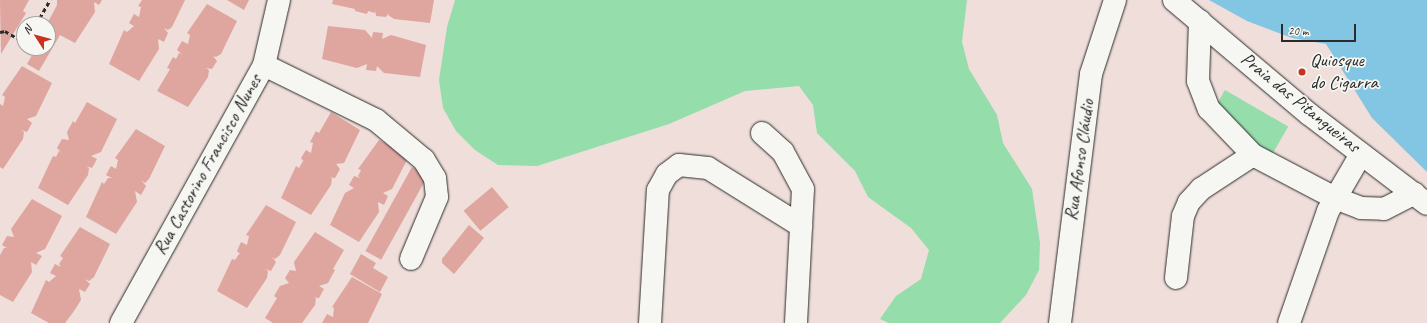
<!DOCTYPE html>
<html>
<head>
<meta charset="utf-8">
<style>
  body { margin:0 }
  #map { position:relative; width:1427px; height:323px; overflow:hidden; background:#efded9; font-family:Caveat,sans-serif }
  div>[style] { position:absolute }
  .green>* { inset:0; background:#95ddab; transform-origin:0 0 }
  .water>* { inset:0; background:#82c6e3 }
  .building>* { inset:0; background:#dfa59f; transform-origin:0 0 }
  .path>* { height:2.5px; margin-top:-1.25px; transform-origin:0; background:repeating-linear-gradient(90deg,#2b2b2b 0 4px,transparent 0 7px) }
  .roads { filter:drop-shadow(0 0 1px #2b2b2b) drop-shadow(0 0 1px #2b2b2b) }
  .street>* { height:22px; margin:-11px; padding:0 11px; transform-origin:11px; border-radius:11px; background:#f6f6f2 }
  .secondary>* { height:22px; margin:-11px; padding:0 11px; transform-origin:11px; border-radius:11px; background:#f6f6f2 }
  .dots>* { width:11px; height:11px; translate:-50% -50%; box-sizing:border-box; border:2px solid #f6f6f2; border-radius:50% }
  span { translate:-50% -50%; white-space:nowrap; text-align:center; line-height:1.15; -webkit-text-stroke:3.5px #f6f6f2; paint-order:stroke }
  .poi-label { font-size:19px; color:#2b2b2b }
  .left { translate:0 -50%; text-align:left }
  .street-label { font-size:19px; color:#2b2b2b }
  .north { position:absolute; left:16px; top:16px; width:40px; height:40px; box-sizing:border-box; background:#f6f6f2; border:1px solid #a5a5a2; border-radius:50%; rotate:306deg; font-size:11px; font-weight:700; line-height:16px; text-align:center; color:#2b2b2b }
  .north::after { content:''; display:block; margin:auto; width:14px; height:18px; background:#c8321e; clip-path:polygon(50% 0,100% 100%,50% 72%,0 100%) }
  .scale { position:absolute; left:1281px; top:24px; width:75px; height:18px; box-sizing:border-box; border:2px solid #2b2b2b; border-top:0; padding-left:5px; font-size:12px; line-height:14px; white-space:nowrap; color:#2b2b2b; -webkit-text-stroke:3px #f6f6f2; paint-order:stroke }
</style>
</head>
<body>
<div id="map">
  <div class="green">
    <i style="clip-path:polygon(455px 0,967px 0,962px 42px,969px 69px,997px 115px,1003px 143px,1032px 189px,1040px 243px,1039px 270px,1026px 295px,1000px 323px,889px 323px,880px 319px,896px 296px,921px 279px,929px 250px,911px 228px,868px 197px,855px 171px,817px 133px,813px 105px,799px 86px,745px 91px,669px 124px,537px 166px,498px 165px,475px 150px,456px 131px,443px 108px,439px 80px,447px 27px)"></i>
    <i style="left:1225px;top:90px;width:73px;height:34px;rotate:30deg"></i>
  </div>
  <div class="water">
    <i style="clip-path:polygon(1209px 0,1427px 0,1427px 172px,1372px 118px,1326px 44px,1292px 38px,1247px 21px)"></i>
  </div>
  <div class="building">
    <i style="clip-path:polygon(0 0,29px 0,23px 11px,26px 13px,1px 54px)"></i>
    <i style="clip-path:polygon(57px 0,102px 0,99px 5px,94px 2px,95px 12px,75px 43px,60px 35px,39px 71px,27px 64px,36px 48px,48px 48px,47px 24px,57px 5px)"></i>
    <i style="clip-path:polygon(142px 0,185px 0,172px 27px,168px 30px,164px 28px,168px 33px,164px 42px,158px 39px,159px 49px,139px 81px,109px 64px,124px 30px,127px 32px,134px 26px,129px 23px,134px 14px,139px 17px,141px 7px,138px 6px)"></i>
    <i style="clip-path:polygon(227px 0,249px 0,244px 10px)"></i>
    <i style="clip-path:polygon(333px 0,434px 0,430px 23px,394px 19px,388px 15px,389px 12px,386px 17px,376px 16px,375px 9px,375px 13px,368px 11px,367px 14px,355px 11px,355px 9px,332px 4px)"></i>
    <i style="clip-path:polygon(207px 4px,237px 21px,221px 54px,216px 57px,213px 56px,217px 61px,212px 69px,206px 68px,209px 70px,208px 77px,188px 107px,157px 91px,170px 69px,167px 68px,173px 57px,176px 59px,179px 53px,182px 54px,177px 50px,182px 41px,188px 44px,190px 35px,187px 33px)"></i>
    <i style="clip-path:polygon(328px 26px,365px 30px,372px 38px,373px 32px,383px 33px,382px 39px,391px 35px,426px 45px,420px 77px,384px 73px,377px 66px,376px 71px,366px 70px,367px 64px,357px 68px,322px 59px)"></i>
    <i style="clip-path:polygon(22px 66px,52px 83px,36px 116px,27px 119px,32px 123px,27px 132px,21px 130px,24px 132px,23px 139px,3px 169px,0 167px,0 104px,3px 106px,5px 97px,2px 95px)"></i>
    <i style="clip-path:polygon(87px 102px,117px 119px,101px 152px,91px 156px,97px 159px,92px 168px,86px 166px,89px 168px,88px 175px,68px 205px,38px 188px,53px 156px,56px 157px,59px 151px,62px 153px,57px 148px,62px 139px,69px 140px,67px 132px,73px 121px,75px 123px)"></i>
    <i style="clip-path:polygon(331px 112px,360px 130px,344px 163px,336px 164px,340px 169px,335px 178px,329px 177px,332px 178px,331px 185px,311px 215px,281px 198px,296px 166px,299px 168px,303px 161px,305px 163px,301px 158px,306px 150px,311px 153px,313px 143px,310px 142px,316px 131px,319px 133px)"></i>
    <i style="clip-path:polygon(136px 129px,165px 146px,149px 179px,145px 183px,141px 180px,146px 186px,141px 195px,135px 191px,137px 202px,116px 234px,86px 217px,102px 182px,104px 184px,108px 178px,112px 178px,106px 175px,111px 166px,116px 169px,118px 160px,115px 158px)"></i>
    <i style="clip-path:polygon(379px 140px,409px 156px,392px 189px,383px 193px,388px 196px,384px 205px,378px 202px,379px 212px,359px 242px,330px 225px,345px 193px,354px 188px,349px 185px,354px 176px,360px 178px,358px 176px,361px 170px,358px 169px)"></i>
    <i style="left:412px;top:167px;width:18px;height:96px;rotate:29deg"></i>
    <i style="left:492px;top:187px;width:26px;height:37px;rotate:50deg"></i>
    <i style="clip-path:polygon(32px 199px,62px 216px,45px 249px,36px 253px,42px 256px,36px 265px,31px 262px,32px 272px,13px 302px,0 295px,0 255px,4px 248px,7px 248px,2px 245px,7px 236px,14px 237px,11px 229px)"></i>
    <i style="clip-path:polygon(266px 205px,296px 222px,280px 255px,275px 259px,272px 257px,276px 262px,271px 271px,265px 269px,268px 271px,267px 278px,247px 308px,217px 291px,232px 259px,235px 260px,239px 254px,241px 255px,237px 251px,241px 242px,247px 245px,249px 236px,246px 235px)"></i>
    <i style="clip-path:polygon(469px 225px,484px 238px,454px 274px,442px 263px,442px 259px)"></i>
    <i style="clip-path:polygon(80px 227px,110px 244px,94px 277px,89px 281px,85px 279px,90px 284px,85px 292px,79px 289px,81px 300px,74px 311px,65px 323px,49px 323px,31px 313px,46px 280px,49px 282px,56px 276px,50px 273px,55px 264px,61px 267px,59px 264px,63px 258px,60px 256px)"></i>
    <i style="clip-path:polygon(315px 232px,344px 250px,333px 269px,335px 270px,328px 283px,319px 286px,324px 289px,319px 298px,313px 297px,316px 298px,315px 305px,302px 323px,273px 323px,265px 318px,277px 298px,274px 296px,280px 286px,289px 283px,285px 278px,290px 270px,296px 271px,294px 262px)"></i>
    <i style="clip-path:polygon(361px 254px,376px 263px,373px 268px,388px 277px,380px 292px,350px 274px)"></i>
    <i style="clip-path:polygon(352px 277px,382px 294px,368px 323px,322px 323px,327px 314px,333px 317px,334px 308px,332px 307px)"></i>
  </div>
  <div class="path">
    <i style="left:36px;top:24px;width:28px;rotate:-60deg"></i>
    <i style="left:0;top:32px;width:5px;rotate:-11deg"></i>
    <i style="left:5px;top:31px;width:22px;rotate:30deg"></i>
  </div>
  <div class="roads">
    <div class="street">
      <i style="left:1200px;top:21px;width:60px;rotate:91.9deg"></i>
      <i style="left:1198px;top:81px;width:30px;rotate:69deg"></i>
      <i style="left:1209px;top:109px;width:64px;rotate:46.3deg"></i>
      <i style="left:1253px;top:155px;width:93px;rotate:27.7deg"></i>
      <i style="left:1335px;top:198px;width:28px;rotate:21deg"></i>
      <i style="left:1361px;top:208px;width:23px;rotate:2deg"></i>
      <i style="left:1384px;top:209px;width:34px;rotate:-27deg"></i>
      <i style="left:264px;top:65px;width:125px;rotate:26.2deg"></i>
      <i style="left:376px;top:120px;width:62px;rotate:39.8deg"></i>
      <i style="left:424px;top:160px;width:21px;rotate:59deg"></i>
      <i style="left:435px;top:178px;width:19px;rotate:84deg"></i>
      <i style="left:437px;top:197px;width:67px;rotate:112.8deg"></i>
      <i style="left:762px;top:133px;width:28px;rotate:42deg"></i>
      <i style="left:783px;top:152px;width:42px;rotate:61.6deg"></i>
      <i style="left:803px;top:189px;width:134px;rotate:93deg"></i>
      <i style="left:1176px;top:278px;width:62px;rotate:-83.6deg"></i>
      <i style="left:1183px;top:216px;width:15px;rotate:-67deg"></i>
      <i style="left:1189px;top:202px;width:18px;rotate:-47deg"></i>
      <i style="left:1201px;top:189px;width:62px;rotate:-33.2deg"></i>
      <i style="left:121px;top:323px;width:295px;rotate:-61deg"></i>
      <i style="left:264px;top:65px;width:67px;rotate:-77deg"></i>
      <i style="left:650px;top:323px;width:133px;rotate:-86.6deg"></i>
      <i style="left:658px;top:190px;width:18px;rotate:-61deg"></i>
      <i style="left:667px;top:174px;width:15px;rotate:-37deg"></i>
      <i style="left:679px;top:165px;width:29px;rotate:6deg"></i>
      <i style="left:708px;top:168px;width:110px;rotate:31.9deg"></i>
      <i style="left:1060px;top:323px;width:251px;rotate:-82.9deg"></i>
      <i style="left:1091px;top:74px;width:78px;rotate:-72deg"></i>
      <i style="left:1289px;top:323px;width:119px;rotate:-70.8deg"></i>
      <i style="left:1328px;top:211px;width:66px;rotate:-59.9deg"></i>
    </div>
    <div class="secondary">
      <i style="left:1174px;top:0;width:177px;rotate:40.2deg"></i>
      <i style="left:1309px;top:114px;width:148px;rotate:37.3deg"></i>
    </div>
  </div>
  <div class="dots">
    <i style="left:1302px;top:72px;background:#c8321e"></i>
  </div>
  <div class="poi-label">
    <span class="left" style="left:1310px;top:72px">Quiosque<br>do Cigarra</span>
  </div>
  <div class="street-label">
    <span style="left:1300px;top:103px;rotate:39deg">Praia das Pitangueiras</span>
    <span style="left:1080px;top:160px;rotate:-82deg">Rua Afonso Cláudio</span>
    <span style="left:208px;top:165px;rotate:-61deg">Rua Castorino Francisco Nunes</span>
  </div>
  <div class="north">N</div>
  <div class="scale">20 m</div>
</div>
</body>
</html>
